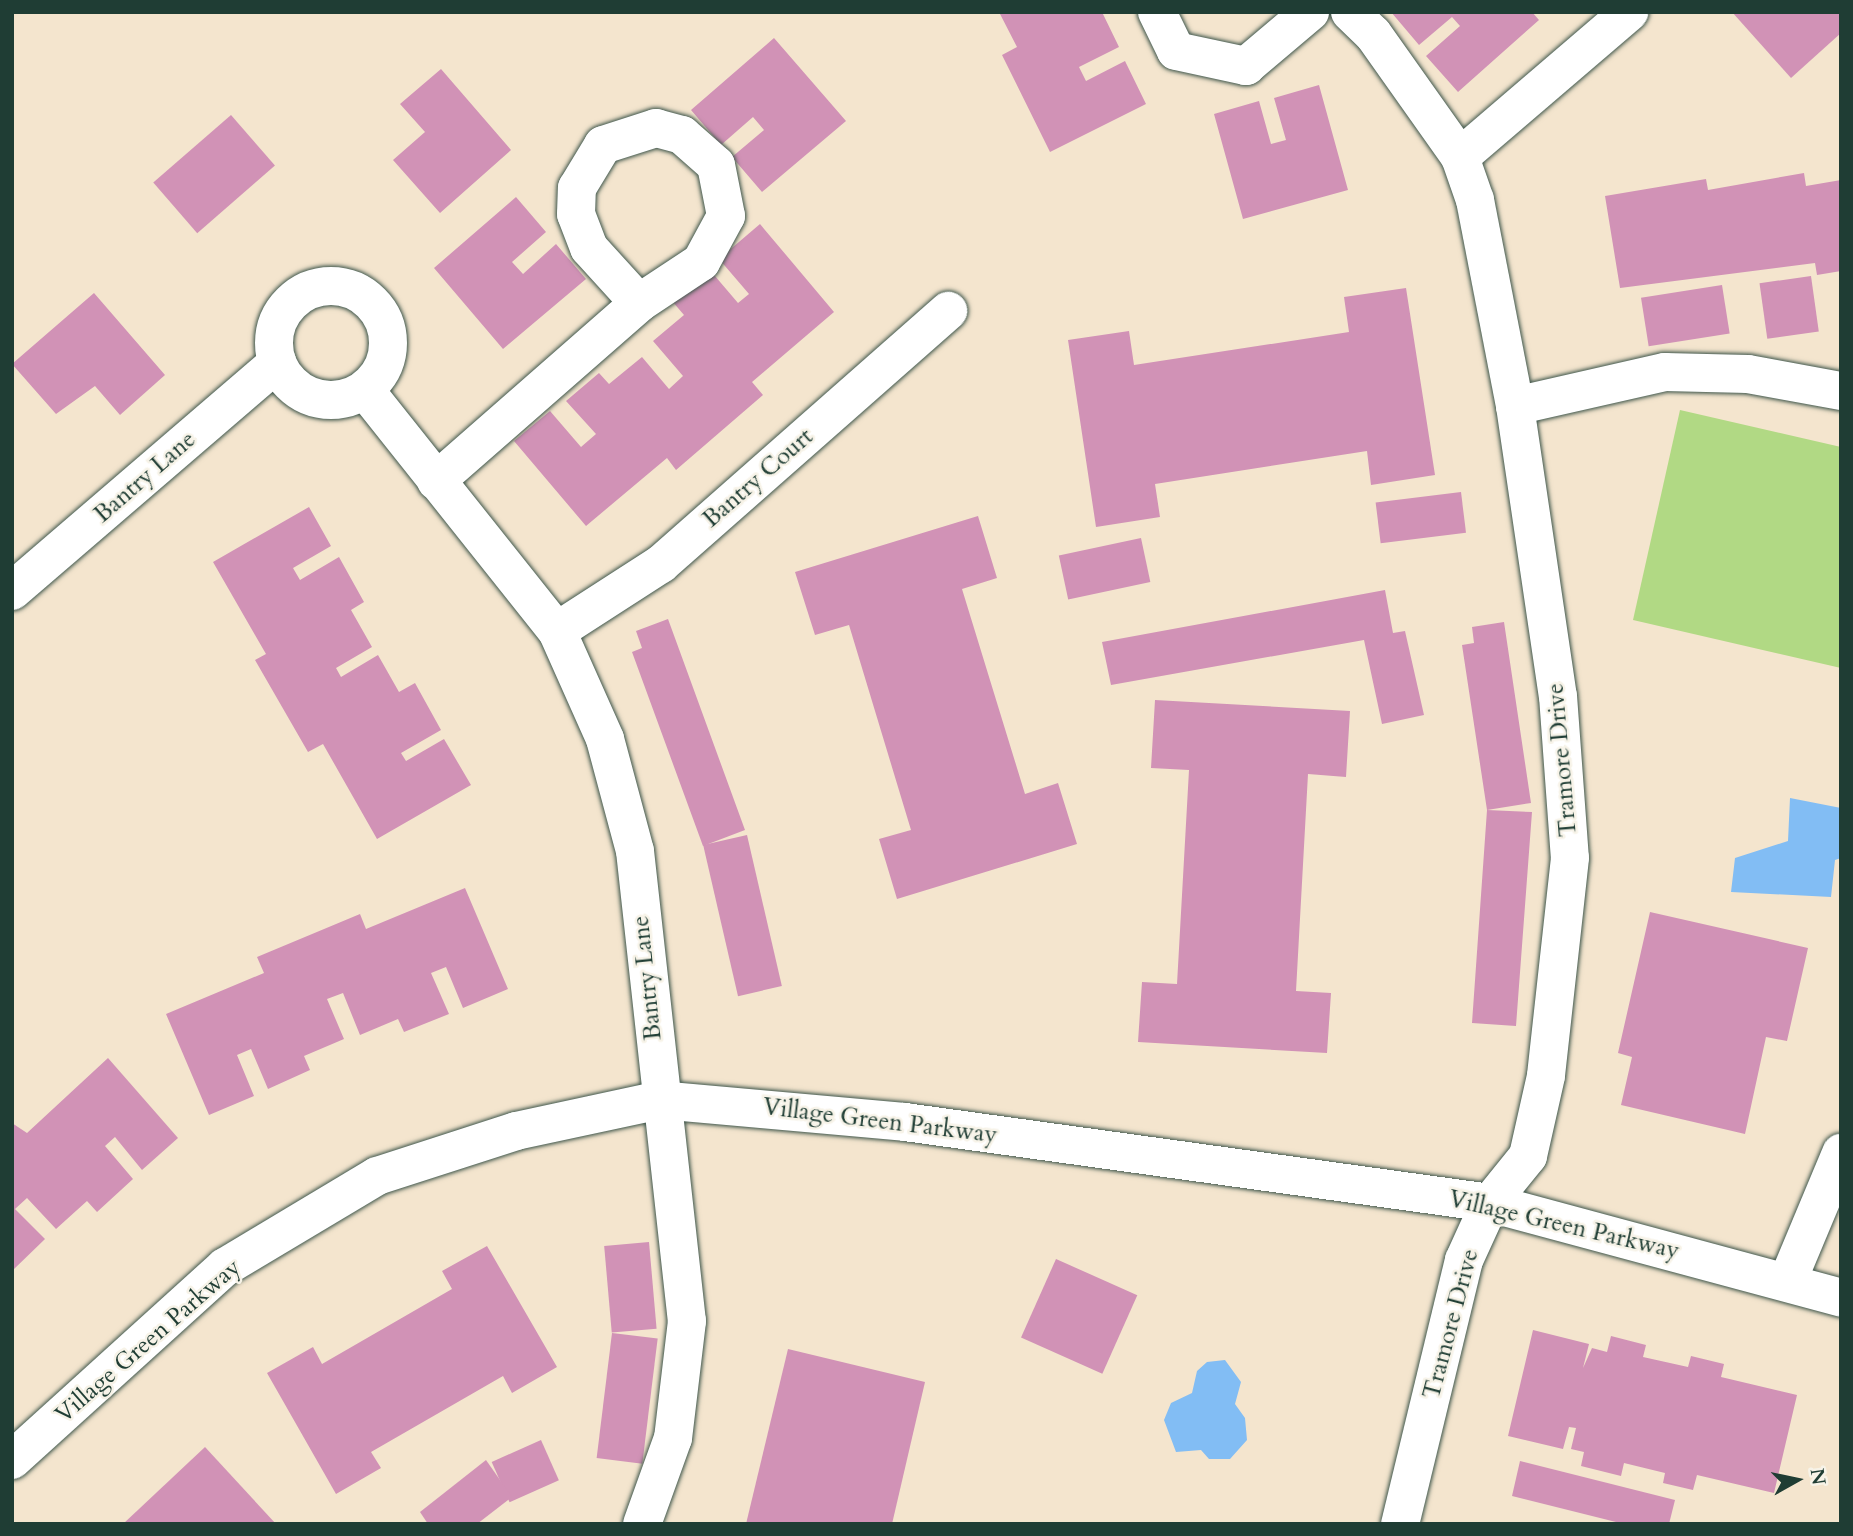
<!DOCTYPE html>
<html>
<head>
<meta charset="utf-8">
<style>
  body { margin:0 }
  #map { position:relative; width:1853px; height:1536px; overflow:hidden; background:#f4e5ce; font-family:Cardo,serif }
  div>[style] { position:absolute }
  .green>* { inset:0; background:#b1d984 }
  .water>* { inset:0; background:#82bdf4 }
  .building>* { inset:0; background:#d192b6; transform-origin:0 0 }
  .roads { filter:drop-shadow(0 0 2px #3f564b) drop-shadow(0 0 2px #3f564b) }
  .minor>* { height:38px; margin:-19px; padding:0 19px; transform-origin:19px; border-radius:19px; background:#fff }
  .minor>.ring { margin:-19px; padding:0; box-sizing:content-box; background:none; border:38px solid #fff; border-radius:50% }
  span { translate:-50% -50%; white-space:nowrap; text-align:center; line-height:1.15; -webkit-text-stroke:5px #f7f3e8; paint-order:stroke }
  .street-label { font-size:24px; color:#1f3d34 }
  .frame { position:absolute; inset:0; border:14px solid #1f3d34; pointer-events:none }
  .north { position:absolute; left:1762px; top:1445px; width:70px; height:70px; -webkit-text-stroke:5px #f7f3e8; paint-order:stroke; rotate:81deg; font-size:19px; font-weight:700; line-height:28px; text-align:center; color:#1f3d34 }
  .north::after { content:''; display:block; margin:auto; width:24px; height:32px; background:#1f3d34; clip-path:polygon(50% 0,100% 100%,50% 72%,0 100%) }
</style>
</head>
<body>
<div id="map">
  <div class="green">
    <i style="clip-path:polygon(1680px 410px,1841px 447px,1841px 668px,1633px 620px)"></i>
  </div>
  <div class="water">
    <i style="clip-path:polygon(1790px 798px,1841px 808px,1841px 858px,1835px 860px,1831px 897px,1731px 892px,1735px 858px,1788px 841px)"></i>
    <i style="clip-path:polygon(1225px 1360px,1241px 1382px,1235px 1404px,1245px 1418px,1247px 1440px,1230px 1459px,1209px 1459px,1201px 1450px,1176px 1452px,1164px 1420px,1171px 1403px,1192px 1393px,1197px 1371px,1207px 1362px)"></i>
  </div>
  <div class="building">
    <i style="clip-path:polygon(999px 12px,1102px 12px,1119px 47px,1079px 67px,1086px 81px,1125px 61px,1146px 104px,1050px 152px,1002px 55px,1017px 47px)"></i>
    <i style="clip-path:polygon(1391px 12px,1532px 12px,1539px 20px,1458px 92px,1426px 56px,1460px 26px,1452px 17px,1419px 45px)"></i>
    <i style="clip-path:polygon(1732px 12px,1841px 12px,1841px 33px,1791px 78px)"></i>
    <i style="clip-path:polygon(774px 38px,846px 121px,762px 192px,732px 157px,764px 130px,753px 117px,721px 145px,691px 110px)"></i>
    <i style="clip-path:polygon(441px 69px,511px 150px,440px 213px,393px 160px,425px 132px,400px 104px)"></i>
    <i style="clip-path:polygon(1319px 85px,1348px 190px,1243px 219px,1214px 114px,1259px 101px,1271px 144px,1286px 140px,1274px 98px)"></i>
    <i style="left:231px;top:115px;width:67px;height:103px;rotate:49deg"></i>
    <i style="clip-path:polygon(1804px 173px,1806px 186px,1841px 180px,1841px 271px,1817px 275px,1815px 263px,1620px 288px,1605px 196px,1706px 179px,1708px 190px)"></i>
    <i style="clip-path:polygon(516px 197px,546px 232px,512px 262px,523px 274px,556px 244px,586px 279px,503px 349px,434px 268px)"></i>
    <i style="clip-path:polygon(760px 224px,834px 312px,752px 382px,763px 395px,676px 470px,667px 458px,586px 526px,514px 441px,550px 411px,581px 447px,596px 434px,566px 401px,599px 373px,609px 384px,642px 357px,669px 389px,683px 376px,653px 341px,684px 315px,672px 301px,709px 269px,738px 303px,749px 294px,719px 259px)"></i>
    <i style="left:1811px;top:276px;width:56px;height:52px;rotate:82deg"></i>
    <i style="left:1722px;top:285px;width:49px;height:82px;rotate:81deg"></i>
    <i style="clip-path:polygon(1406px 288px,1435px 475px,1371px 485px,1367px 451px,1155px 484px,1160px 517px,1096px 527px,1068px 340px,1129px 331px,1134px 365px,1349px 332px,1344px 297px)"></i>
    <i style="clip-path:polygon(94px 293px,165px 375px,120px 415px,95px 386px,56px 414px,12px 364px)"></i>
    <i style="left:1461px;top:492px;width:41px;height:86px;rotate:83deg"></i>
    <i style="clip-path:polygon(309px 507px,331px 546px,293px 568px,300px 580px,339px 557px,364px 602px,351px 610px,372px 647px,336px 668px,341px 677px,378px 655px,399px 692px,415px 683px,441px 730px,401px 753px,406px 761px,444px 739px,471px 785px,377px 839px,323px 744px,308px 752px,255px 660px,266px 654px,213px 562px)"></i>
    <i style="clip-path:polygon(978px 516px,997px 578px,962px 589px,1025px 794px,1058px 783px,1077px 844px,897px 899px,879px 839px,911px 830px,849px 625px,815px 635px,795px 572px)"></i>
    <i style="left:1141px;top:538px;width:45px;height:84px;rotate:78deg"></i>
    <i style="clip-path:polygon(1385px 590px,1393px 633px,1405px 631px,1424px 715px,1382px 724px,1364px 640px,1111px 685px,1102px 642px)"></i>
    <i style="clip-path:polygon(668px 619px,745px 830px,703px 846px,632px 652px,642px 648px,636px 631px)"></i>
    <i style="clip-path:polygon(1504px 622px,1531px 803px,1487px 810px,1532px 812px,1516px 1026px,1472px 1023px,1487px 810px,1462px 645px,1474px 643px,1472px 627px)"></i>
    <i style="clip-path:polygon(1155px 700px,1350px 711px,1346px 777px,1308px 774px,1296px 991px,1331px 993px,1327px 1053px,1138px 1042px,1142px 982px,1177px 984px,1189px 770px,1151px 768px)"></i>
    <i style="left:747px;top:835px;width:155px;height:45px;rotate:77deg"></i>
    <i style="clip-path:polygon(465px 888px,508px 989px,463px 1008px,446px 967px,431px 973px,449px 1014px,404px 1032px,398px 1019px,360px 1035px,343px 993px,327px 999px,344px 1039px,304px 1056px,310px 1070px,268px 1089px,251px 1049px,237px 1055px,254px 1096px,209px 1115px,166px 1014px,264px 973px,257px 957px,360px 914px,366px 929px)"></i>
    <i style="clip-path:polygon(1650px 912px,1808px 948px,1787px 1041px,1766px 1037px,1745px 1134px,1621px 1105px,1632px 1057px,1618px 1053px)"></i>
    <i style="clip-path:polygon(108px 1058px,178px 1138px,142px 1170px,115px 1137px,105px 1146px,133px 1179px,97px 1212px,87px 1201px,56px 1229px,27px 1198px,15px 1209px,45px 1239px,12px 1271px,12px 1123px,27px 1133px)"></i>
    <i style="left:649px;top:1242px;width:87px;height:45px;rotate:85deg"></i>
    <i style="clip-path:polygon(487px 1246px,557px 1367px,512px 1393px,503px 1376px,371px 1452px,381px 1468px,336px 1494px,267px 1373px,313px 1347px,322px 1364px,452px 1289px,442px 1271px)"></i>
    <i style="left:1056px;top:1259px;width:89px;height:86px;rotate:24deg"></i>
    <i style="clip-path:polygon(1533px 1330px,1589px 1344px,1583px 1368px,1592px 1348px,1607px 1352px,1611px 1336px,1646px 1345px,1643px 1357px,1688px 1367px,1691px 1356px,1724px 1364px,1721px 1377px,1797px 1395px,1774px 1493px,1697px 1475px,1693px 1490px,1663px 1483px,1665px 1473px,1624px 1463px,1621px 1476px,1581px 1466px,1584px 1452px,1571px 1449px,1576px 1428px,1569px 1427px,1563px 1449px,1508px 1436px)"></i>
    <i style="left:612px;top:1333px;width:46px;height:126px;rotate:7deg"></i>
    <i style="clip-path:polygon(788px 1349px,925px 1382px,892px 1524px,746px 1524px)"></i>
    <i style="left:541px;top:1440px;width:44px;height:54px;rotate:66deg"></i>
    <i style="clip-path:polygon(205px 1447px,276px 1524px,123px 1524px)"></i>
    <i style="clip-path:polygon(486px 1460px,512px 1497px,477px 1524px,428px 1524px,420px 1512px)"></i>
    <i style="clip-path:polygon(1520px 1461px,1675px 1500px,1669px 1524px,1624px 1524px,1512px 1496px)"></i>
  </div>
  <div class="roads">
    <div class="minor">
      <i style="left:1157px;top:12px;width:43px;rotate:64deg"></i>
      <i style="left:1176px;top:51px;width:72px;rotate:12.1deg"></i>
      <i style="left:1246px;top:66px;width:84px;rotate:-40.2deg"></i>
      <i style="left:1350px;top:12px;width:32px;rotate:44deg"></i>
      <i style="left:1373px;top:34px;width:151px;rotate:54.7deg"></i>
      <i style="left:1460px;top:157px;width:46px;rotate:70.8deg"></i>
      <i style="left:1475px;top:200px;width:210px;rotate:79deg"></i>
      <i style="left:1515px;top:406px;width:293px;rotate:81.6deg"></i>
      <i style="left:1558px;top:696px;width:162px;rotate:85.8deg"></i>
      <i style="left:1570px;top:858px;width:219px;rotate:96.3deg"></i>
      <i style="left:1546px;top:1076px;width:82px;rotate:102.7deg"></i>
      <i style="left:1528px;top:1156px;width:60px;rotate:129deg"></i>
      <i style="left:1490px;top:1203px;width:63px;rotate:114.5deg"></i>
      <i style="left:1464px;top:1260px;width:272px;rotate:103.6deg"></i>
      <i style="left:656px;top:128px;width:27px;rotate:15deg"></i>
      <i style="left:682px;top:135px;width:45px;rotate:41.4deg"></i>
      <i style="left:716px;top:165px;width:52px;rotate:78.9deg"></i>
      <i style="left:726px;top:216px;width:52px;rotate:118.5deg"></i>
      <i style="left:701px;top:262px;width:74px;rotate:146.5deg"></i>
      <i style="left:639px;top:303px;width:74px;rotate:-132.3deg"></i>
      <i style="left:589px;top:248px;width:36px;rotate:-111deg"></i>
      <i style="left:576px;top:214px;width:26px;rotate:-88deg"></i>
      <i style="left:577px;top:188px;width:50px;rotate:-58.8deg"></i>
      <i style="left:603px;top:145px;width:56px;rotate:-17.8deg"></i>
      <i style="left:1460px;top:157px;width:223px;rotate:-40.6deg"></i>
      <i class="ring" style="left:274px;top:286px;width:76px;height:76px"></i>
      <i style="left:365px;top:390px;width:308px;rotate:51.5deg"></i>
      <i style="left:557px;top:631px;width:118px;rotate:66deg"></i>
      <i style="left:605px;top:739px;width:116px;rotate:75deg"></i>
      <i style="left:635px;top:851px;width:473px;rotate:83.7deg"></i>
      <i style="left:687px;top:1321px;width:118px;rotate:96.8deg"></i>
      <i style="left:673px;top:1438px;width:91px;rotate:109.8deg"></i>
      <i style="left:1515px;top:406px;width:154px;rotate:-12.8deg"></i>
      <i style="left:1665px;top:372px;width:83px;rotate:1.4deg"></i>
      <i style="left:1748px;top:374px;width:95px;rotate:10.4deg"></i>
      <i style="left:436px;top:481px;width:270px;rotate:-41.2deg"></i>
      <i style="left:12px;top:591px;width:350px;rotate:-40.7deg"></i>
      <i style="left:557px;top:631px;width:124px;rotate:-32.8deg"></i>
      <i style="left:661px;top:564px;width:383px;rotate:-41.4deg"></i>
      <i style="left:1788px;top:1280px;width:138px;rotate:-67.3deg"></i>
      <i style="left:12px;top:1460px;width:287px;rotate:-42.2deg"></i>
      <i style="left:225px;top:1267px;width:177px;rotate:-30.9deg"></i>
      <i style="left:377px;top:1176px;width:146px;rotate:-17.9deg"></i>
      <i style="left:516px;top:1131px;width:147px;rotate:-12.1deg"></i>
      <i style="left:660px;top:1100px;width:246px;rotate:5.1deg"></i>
      <i style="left:905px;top:1122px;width:591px;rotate:7.88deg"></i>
      <i style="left:1490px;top:1203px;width:364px;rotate:15.1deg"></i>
    </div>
  </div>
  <div class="street-label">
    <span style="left:145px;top:477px;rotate:-41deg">Bantry Lane</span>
    <span style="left:758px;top:478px;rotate:-41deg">Bantry Court</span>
    <span style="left:1562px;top:760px;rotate:-95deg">Tramore Drive</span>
    <span style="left:647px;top:978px;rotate:-96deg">Bantry Lane</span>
    <span style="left:880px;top:1121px;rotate:7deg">Village Green Parkway</span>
    <span style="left:1564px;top:1225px;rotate:13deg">Village Green Parkway</span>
    <span style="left:1451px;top:1324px;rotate:-75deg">Tramore Drive</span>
    <span style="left:148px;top:1341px;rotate:-41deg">Village Green Parkway</span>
  </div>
  <div class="frame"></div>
  <div class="north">N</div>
</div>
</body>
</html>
